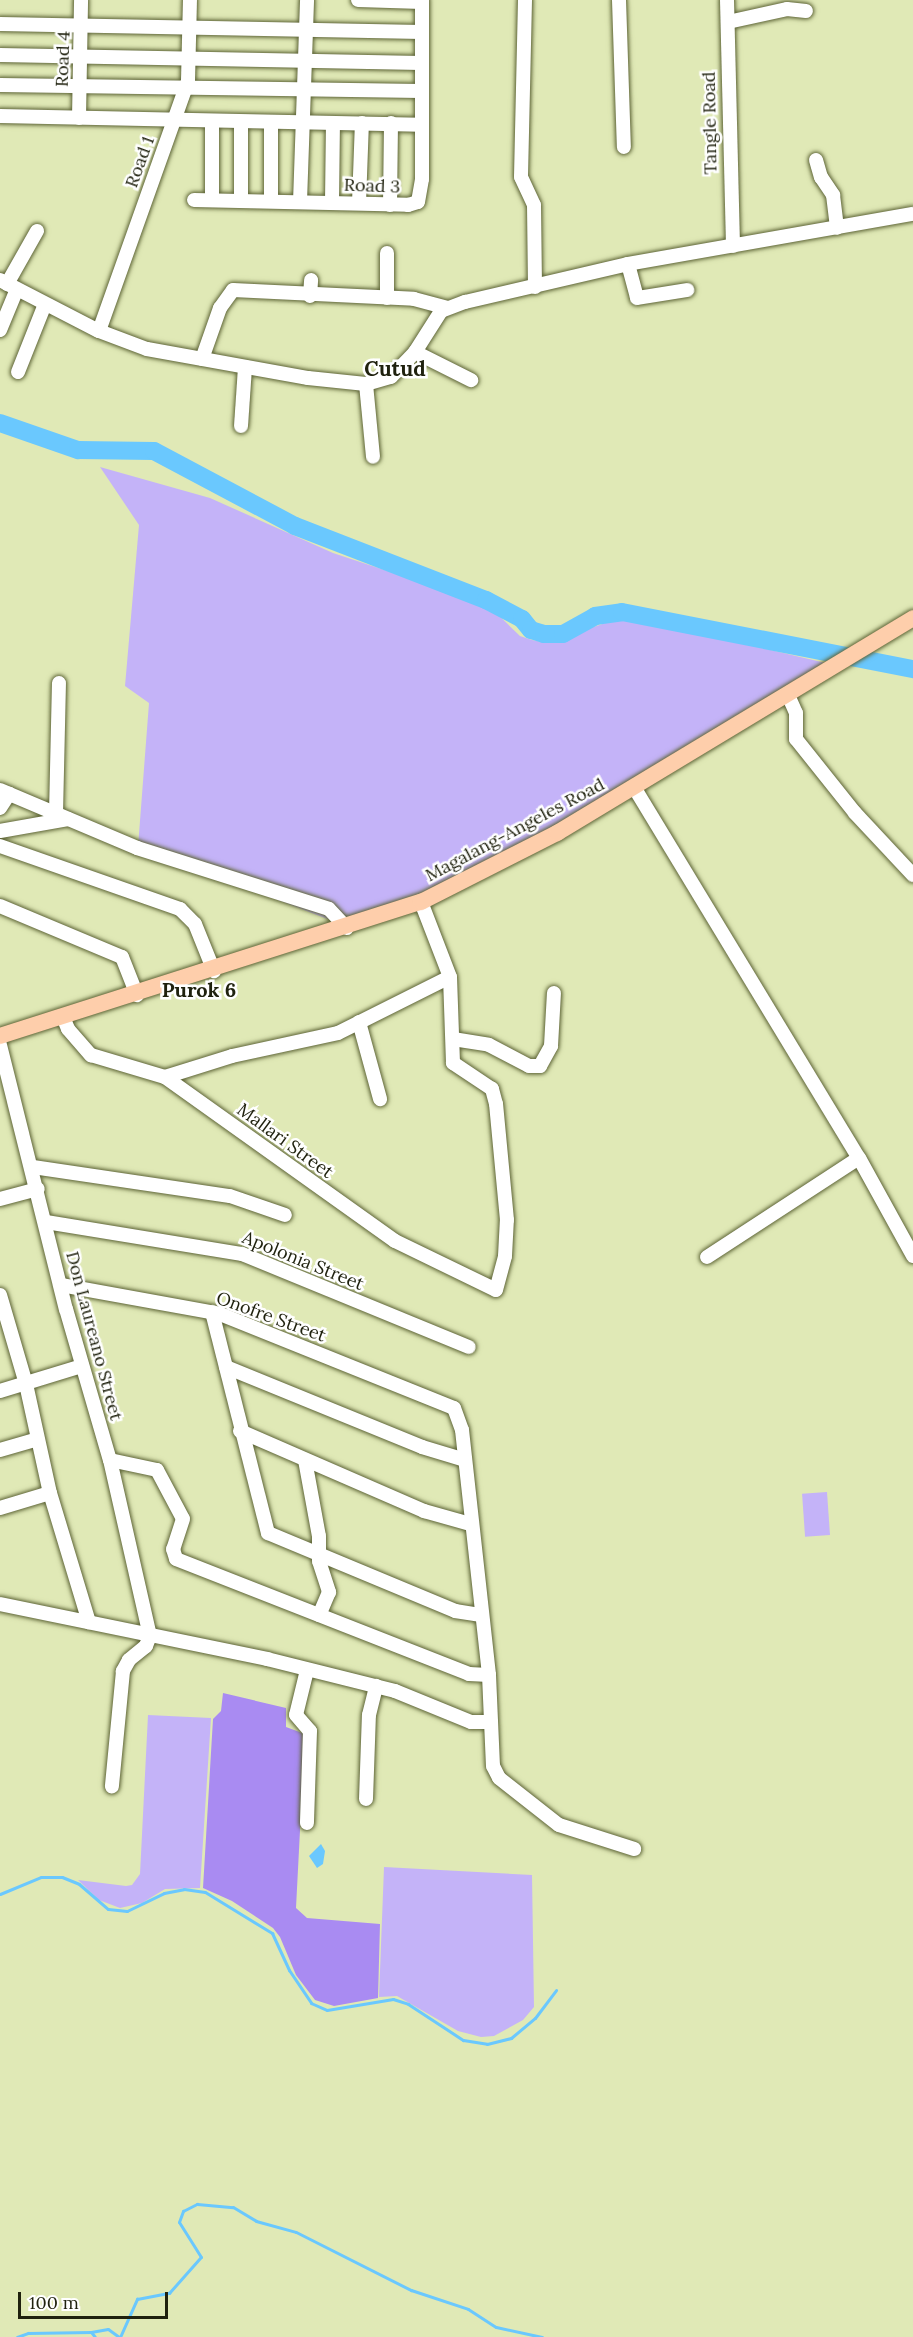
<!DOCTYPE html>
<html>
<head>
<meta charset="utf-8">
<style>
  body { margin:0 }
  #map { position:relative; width:913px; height:2337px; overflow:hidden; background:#e0e9b6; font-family:Lora,serif }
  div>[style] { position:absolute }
  .green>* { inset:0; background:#c4b3f8; transform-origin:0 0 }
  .forest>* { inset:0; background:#a98bf2 }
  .water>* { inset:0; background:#6ac8fe }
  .stream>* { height:3px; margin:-1.5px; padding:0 1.5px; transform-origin:1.5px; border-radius:1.5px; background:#6ac8fe }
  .river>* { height:18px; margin:-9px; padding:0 9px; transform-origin:9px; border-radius:9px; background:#6ac8fe }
  .roads { filter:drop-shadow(0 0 2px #5d6436) drop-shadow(0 0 2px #5d6436) }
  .minor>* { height:14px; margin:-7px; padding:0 7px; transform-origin:7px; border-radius:7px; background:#fff }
  .major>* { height:16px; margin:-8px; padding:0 8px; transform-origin:8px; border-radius:8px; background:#feceab }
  span { translate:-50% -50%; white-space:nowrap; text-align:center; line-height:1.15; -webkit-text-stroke:5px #fff; paint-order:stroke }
  .street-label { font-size:18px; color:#1f210e }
  .neighbourhood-label { font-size:20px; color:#1f210e; font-weight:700 }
  .quarter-label { font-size:21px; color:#1f210e; font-weight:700 }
  .scale { position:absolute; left:18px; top:2292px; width:150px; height:27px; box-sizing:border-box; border:3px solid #1f210e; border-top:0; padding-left:8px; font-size:18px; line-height:21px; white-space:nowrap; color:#1f210e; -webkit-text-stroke:4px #fff; paint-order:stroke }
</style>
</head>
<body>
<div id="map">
  <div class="green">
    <i style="clip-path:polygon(100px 467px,210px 498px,333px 553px,475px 600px,493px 610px,520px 636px,532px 640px,547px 643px,617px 619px,639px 619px,830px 664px,524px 848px,346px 926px,138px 847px,149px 703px,125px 686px,139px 525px)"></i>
    <i style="left:827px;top:1492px;width:43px;height:25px;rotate:86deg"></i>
    <i style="clip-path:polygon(148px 1715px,211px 1718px,200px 1888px,165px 1889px,142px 1903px,120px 1908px,99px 1900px,78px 1880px,126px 1886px,132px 1885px,140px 1874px)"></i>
    <i style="clip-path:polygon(384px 1867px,532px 1875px,534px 2007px,523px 2020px,494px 2036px,481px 2037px,458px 2031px,397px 1996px,379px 1997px)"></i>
  </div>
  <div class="forest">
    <i style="clip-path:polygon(223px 1693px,286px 1708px,286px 1727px,305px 1734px,296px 1908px,307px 1918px,380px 1924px,378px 1998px,334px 2006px,315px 2000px,296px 1975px,280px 1937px,273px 1928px,232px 1901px,203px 1888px,213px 1719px,221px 1711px)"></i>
  </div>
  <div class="water">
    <i style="clip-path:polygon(321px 1844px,325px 1851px,323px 1864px,317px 1868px,309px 1856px)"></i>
  </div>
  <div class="stream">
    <i style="left:0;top:1894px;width:44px;rotate:-22.5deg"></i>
    <i style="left:41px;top:1877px;width:21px"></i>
    <i style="left:62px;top:1877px;width:18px;rotate:22deg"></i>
    <i style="left:79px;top:1884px;width:38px;rotate:41deg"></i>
    <i style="left:108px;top:1909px;width:19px;rotate:6deg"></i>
    <i style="left:127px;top:1911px;width:41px;rotate:-25.9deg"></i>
    <i style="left:164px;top:1893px;width:20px;rotate:-11deg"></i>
    <i style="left:184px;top:1889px;width:21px;rotate:8deg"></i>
    <i style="left:205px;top:1892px;width:79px;rotate:31.5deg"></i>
    <i style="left:272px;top:1933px;width:41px;rotate:65.3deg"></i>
    <i style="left:289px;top:1970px;width:40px;rotate:56deg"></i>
    <i style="left:311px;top:2003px;width:17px;rotate:24deg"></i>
    <i style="left:327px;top:2010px;width:67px;rotate:-9.5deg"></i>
    <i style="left:393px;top:1999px;width:16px;rotate:18deg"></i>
    <i style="left:408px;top:2004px;width:66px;rotate:33.2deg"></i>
    <i style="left:463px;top:2040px;width:24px;rotate:9deg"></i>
    <i style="left:487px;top:2044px;width:25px;rotate:-14deg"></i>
    <i style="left:511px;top:2038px;width:31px;rotate:-40deg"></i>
    <i style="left:535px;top:2018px;width:35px;rotate:-53deg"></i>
    <i style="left:91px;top:2332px;width:17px;rotate:-10deg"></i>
    <i style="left:108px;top:2329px;width:14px;rotate:36deg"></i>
    <i style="left:17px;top:2337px;width:12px;rotate:-20deg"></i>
    <i style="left:28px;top:2333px;width:63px;rotate:-0.9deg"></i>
    <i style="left:91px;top:2332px;width:6px;rotate:51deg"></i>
    <i style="left:120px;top:2337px;width:42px;rotate:-65.9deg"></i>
    <i style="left:137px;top:2299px;width:33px;rotate:-11deg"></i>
    <i style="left:169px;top:2293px;width:48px;rotate:-48.4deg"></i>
    <i style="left:201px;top:2257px;width:41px;rotate:-122.2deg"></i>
    <i style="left:179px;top:2222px;width:12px;rotate:-70deg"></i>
    <i style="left:183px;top:2211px;width:16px;rotate:-27deg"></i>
    <i style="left:197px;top:2204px;width:36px;rotate:5deg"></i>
    <i style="left:233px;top:2207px;width:27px;rotate:31deg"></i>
    <i style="left:256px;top:2221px;width:41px;rotate:15.4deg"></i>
    <i style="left:296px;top:2232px;width:129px;rotate:26.8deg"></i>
    <i style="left:411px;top:2290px;width:60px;rotate:18.4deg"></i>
    <i style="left:468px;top:2309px;width:33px;rotate:33deg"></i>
    <i style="left:496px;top:2327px;width:47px;rotate:12.3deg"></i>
  </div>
  <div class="river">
    <i style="left:0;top:423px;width:83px;rotate:19.1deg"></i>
    <i style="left:78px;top:450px;width:76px;rotate:0.8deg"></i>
    <i style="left:154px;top:451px;width:160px;rotate:28deg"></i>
    <i style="left:295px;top:526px;width:205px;rotate:21.2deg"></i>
    <i style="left:486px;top:600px;width:41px;rotate:27.8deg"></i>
    <i style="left:522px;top:619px;width:14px;rotate:51deg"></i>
    <i style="left:531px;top:630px;width:14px;rotate:17deg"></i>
    <i style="left:544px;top:634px;width:19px"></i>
    <i style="left:563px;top:634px;width:37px;rotate:-29deg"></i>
    <i style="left:595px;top:616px;width:27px;rotate:-8deg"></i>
    <i style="left:622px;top:612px;width:297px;rotate:11.1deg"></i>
  </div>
  <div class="roads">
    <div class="minor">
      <i style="left:358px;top:0;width:64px;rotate:1.8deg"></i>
      <i style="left:525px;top:0;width:177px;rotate:91.3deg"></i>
      <i style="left:521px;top:177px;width:31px;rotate:65deg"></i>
      <i style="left:534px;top:205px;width:82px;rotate:89.3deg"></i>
      <i style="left:619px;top:0;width:147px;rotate:88.1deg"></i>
      <i style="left:727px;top:0;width:246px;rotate:88.6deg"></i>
      <i style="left:728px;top:22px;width:60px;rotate:-12.4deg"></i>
      <i style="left:787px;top:9px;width:19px;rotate:6deg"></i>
      <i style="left:0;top:24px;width:422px;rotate:1.1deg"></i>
      <i style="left:0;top:55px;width:421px;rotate:1.1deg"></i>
      <i style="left:0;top:85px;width:421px;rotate:0.8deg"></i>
      <i style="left:0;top:116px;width:420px;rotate:1.2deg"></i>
      <i style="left:79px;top:118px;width:118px;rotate:-89deg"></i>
      <i style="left:271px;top:122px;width:79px;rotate:90deg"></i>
      <i style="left:816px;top:160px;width:18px;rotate:74deg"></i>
      <i style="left:821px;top:177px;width:22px;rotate:56deg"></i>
      <i style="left:833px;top:195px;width:33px;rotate:83deg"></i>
      <i style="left:194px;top:200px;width:214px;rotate:1.3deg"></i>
      <i style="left:408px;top:205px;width:10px;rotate:-17deg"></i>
      <i style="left:418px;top:202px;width:23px;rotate:-80deg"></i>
      <i style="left:422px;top:179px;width:179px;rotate:-90deg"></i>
      <i style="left:212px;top:200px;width:79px;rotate:-90deg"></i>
      <i style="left:241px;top:200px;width:78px;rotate:-90deg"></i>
      <i style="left:300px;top:202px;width:202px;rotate:-88deg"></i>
      <i style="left:332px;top:202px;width:79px;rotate:-89.3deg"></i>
      <i style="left:359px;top:203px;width:80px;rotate:-87.9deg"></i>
      <i style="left:390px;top:205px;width:82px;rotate:-89.3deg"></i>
      <i style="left:628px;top:264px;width:35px;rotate:75deg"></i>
      <i style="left:637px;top:298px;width:51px;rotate:-9.1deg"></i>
      <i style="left:0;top:280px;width:111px;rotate:27.3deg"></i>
      <i style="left:99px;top:331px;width:51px;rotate:20.6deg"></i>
      <i style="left:147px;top:349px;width:164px;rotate:10.2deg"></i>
      <i style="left:308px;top:378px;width:58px;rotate:5.9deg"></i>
      <i style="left:366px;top:384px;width:26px;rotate:-16deg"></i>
      <i style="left:391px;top:377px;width:35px;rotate:-46deg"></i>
      <i style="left:415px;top:352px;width:49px;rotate:-57.6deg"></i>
      <i style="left:441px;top:311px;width:26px;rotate:-21deg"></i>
      <i style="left:465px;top:302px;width:167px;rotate:-13.1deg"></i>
      <i style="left:628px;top:264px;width:289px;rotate:-10deg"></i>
      <i style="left:7px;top:284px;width:61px;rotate:-60.5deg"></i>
      <i style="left:310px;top:296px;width:16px;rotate:-86deg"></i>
      <i style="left:387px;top:298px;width:45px;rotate:-90deg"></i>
      <i style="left:0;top:330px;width:44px;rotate:-67.5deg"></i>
      <i style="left:99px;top:331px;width:265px;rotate:-70.4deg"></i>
      <i style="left:188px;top:81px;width:81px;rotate:-88.6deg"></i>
      <i style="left:415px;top:352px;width:63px;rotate:26.6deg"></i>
      <i style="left:202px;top:359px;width:54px;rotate:-70.6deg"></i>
      <i style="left:220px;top:308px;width:22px;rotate:-54deg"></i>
      <i style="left:233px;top:290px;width:181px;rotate:2.8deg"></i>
      <i style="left:414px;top:299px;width:34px;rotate:15deg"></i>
      <i style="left:18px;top:372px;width:73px;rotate:-68.3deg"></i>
      <i style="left:366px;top:384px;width:73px;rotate:84.5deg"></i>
      <i style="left:241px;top:426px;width:59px;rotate:-86.1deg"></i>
      <i style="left:788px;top:695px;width:20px;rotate:66deg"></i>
      <i style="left:796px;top:713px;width:26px;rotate:90deg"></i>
      <i style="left:796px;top:739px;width:95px;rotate:51.4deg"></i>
      <i style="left:855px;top:813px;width:85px;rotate:46.9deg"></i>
      <i style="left:634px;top:787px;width:434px;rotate:58.8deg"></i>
      <i style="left:859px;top:1158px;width:112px;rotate:61.1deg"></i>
      <i style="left:0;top:790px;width:149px;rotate:22.9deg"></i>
      <i style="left:137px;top:848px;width:201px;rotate:17.6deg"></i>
      <i style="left:329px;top:909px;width:26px;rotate:47deg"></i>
      <i style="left:0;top:808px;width:17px;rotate:-57deg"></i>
      <i style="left:56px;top:814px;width:131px;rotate:-88.7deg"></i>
      <i style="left:0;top:831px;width:69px;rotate:-10deg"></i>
      <i style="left:0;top:846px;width:191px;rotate:19.3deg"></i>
      <i style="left:180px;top:909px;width:21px;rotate:45deg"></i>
      <i style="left:195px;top:924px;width:51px;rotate:68deg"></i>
      <i style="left:0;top:906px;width:132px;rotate:22.7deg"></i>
      <i style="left:122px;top:957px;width:41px;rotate:68.5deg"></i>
      <i style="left:63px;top:1017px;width:13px;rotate:67deg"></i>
      <i style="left:68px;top:1029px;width:35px;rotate:49deg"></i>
      <i style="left:91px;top:1055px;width:77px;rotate:16.6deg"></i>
      <i style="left:165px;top:1077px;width:282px;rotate:35.5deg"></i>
      <i style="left:395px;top:1241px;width:112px;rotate:25.9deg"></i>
      <i style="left:496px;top:1290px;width:35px;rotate:-75deg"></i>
      <i style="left:505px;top:1256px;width:36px;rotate:-87deg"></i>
      <i style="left:507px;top:1220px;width:117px;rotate:-95.4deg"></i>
      <i style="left:496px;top:1104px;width:16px;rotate:-105deg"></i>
      <i style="left:492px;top:1089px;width:47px;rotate:-146.3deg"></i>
      <i style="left:453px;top:1063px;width:86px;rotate:-92deg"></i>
      <i style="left:450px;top:977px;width:80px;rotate:-111.1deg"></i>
      <i style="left:359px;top:1022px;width:80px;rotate:74.7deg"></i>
      <i style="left:453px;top:1039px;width:36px;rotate:9deg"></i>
      <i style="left:489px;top:1045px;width:45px;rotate:27.7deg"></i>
      <i style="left:529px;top:1066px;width:11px"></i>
      <i style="left:540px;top:1066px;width:23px;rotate:-61deg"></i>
      <i style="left:551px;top:1046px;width:53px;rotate:-86.8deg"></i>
      <i style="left:0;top:1045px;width:272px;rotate:76deg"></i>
      <i style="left:66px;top:1309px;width:157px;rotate:73.8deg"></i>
      <i style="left:110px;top:1460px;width:180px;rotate:77.2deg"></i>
      <i style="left:150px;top:1636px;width:11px;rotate:112deg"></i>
      <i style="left:146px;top:1646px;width:22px;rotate:141deg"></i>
      <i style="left:129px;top:1660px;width:13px;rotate:119deg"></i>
      <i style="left:123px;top:1671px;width:116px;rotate:95.5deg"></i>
      <i style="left:165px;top:1077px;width:70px;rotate:-17.4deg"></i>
      <i style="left:232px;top:1056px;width:108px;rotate:-12.2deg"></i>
      <i style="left:338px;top:1033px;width:125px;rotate:-26.6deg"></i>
      <i style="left:33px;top:1167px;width:199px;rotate:8.4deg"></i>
      <i style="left:230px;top:1196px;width:58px;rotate:19.1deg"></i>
      <i style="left:0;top:1199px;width:39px;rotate:-15deg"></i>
      <i style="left:46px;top:1222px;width:199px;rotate:9.3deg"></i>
      <i style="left:242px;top:1254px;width:245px;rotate:22.3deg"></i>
      <i style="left:707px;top:1257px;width:181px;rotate:-33.1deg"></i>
      <i style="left:61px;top:1285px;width:162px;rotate:10.3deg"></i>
      <i style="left:220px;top:1314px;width:252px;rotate:21.9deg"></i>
      <i style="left:454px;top:1408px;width:23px;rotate:70deg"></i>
      <i style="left:462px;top:1430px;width:246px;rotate:83.7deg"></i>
      <i style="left:489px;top:1675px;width:91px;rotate:87.5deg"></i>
      <i style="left:493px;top:1766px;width:13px;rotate:63deg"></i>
      <i style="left:499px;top:1778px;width:76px;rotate:38.1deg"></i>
      <i style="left:559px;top:1825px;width:79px;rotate:17.7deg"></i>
      <i style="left:0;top:1295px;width:93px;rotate:73.7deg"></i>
      <i style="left:26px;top:1384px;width:112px;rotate:77.6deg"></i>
      <i style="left:50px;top:1493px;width:135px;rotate:73.2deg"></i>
      <i style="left:212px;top:1312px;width:228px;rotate:75.8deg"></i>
      <i style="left:268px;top:1533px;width:203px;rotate:22.6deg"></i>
      <i style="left:455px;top:1611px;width:25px;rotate:9deg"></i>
      <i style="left:226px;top:1367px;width:212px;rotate:22.2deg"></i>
      <i style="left:422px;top:1447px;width:45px;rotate:16.8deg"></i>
      <i style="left:0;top:1391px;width:86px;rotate:-17deg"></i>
      <i style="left:240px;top:1431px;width:201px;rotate:23.5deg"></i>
      <i style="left:424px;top:1511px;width:48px;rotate:15.8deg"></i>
      <i style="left:0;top:1450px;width:36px;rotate:-16deg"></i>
      <i style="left:110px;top:1460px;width:48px;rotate:12deg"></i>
      <i style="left:157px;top:1470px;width:55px;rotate:62deg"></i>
      <i style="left:183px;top:1519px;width:32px;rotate:108deg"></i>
      <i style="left:173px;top:1549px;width:10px;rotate:73deg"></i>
      <i style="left:176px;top:1559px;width:315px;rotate:21.4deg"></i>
      <i style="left:469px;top:1674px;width:20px;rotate:3deg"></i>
      <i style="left:305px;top:1460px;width:77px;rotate:79.6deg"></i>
      <i style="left:319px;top:1536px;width:25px;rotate:90deg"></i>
      <i style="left:319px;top:1561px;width:33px;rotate:72deg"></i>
      <i style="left:329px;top:1592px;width:25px;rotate:113deg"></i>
      <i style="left:0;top:1508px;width:52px;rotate:-16.7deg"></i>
      <i style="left:0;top:1604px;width:273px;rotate:11.6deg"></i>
      <i style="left:267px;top:1659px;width:132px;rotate:14deg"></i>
      <i style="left:395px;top:1691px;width:82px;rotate:22.2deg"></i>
      <i style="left:471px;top:1722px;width:20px"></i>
      <i style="left:307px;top:1670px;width:46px;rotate:103.7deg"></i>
      <i style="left:296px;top:1715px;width:21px;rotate:49deg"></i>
      <i style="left:310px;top:1731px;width:92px;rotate:91.9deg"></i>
      <i style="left:366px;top:1799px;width:84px;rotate:-88deg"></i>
      <i style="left:369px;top:1715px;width:30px;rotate:-76deg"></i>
    </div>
    <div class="major">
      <i style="left:0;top:1036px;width:442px;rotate:-17.7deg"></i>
      <i style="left:421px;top:902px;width:153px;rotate:-26.9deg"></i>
      <i style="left:557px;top:833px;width:416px;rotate:-31.1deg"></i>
    </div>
  </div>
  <div class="street-label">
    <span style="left:63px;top:59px;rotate:-88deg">Road 4</span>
    <span style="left:710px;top:123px;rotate:-91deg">Tangle Road</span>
    <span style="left:140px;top:162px;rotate:-70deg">Road 1</span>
    <span style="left:372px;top:186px;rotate:2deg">Road 3</span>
    <span style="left:515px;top:830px;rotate:-28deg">Magalang-Angeles Road</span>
    <span style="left:285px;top:1141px;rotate:36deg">Mallari Street</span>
    <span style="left:303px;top:1261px;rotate:22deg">Apolonia Street</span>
    <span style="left:271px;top:1317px;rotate:20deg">Onofre Street</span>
    <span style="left:94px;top:1336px;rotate:75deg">Don Laureano Street</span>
  </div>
  <div class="neighbourhood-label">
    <span style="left:199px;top:989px">Purok 6</span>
  </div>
  <div class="quarter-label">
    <span style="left:395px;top:369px">Cutud</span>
  </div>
  <div class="scale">100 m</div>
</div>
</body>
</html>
